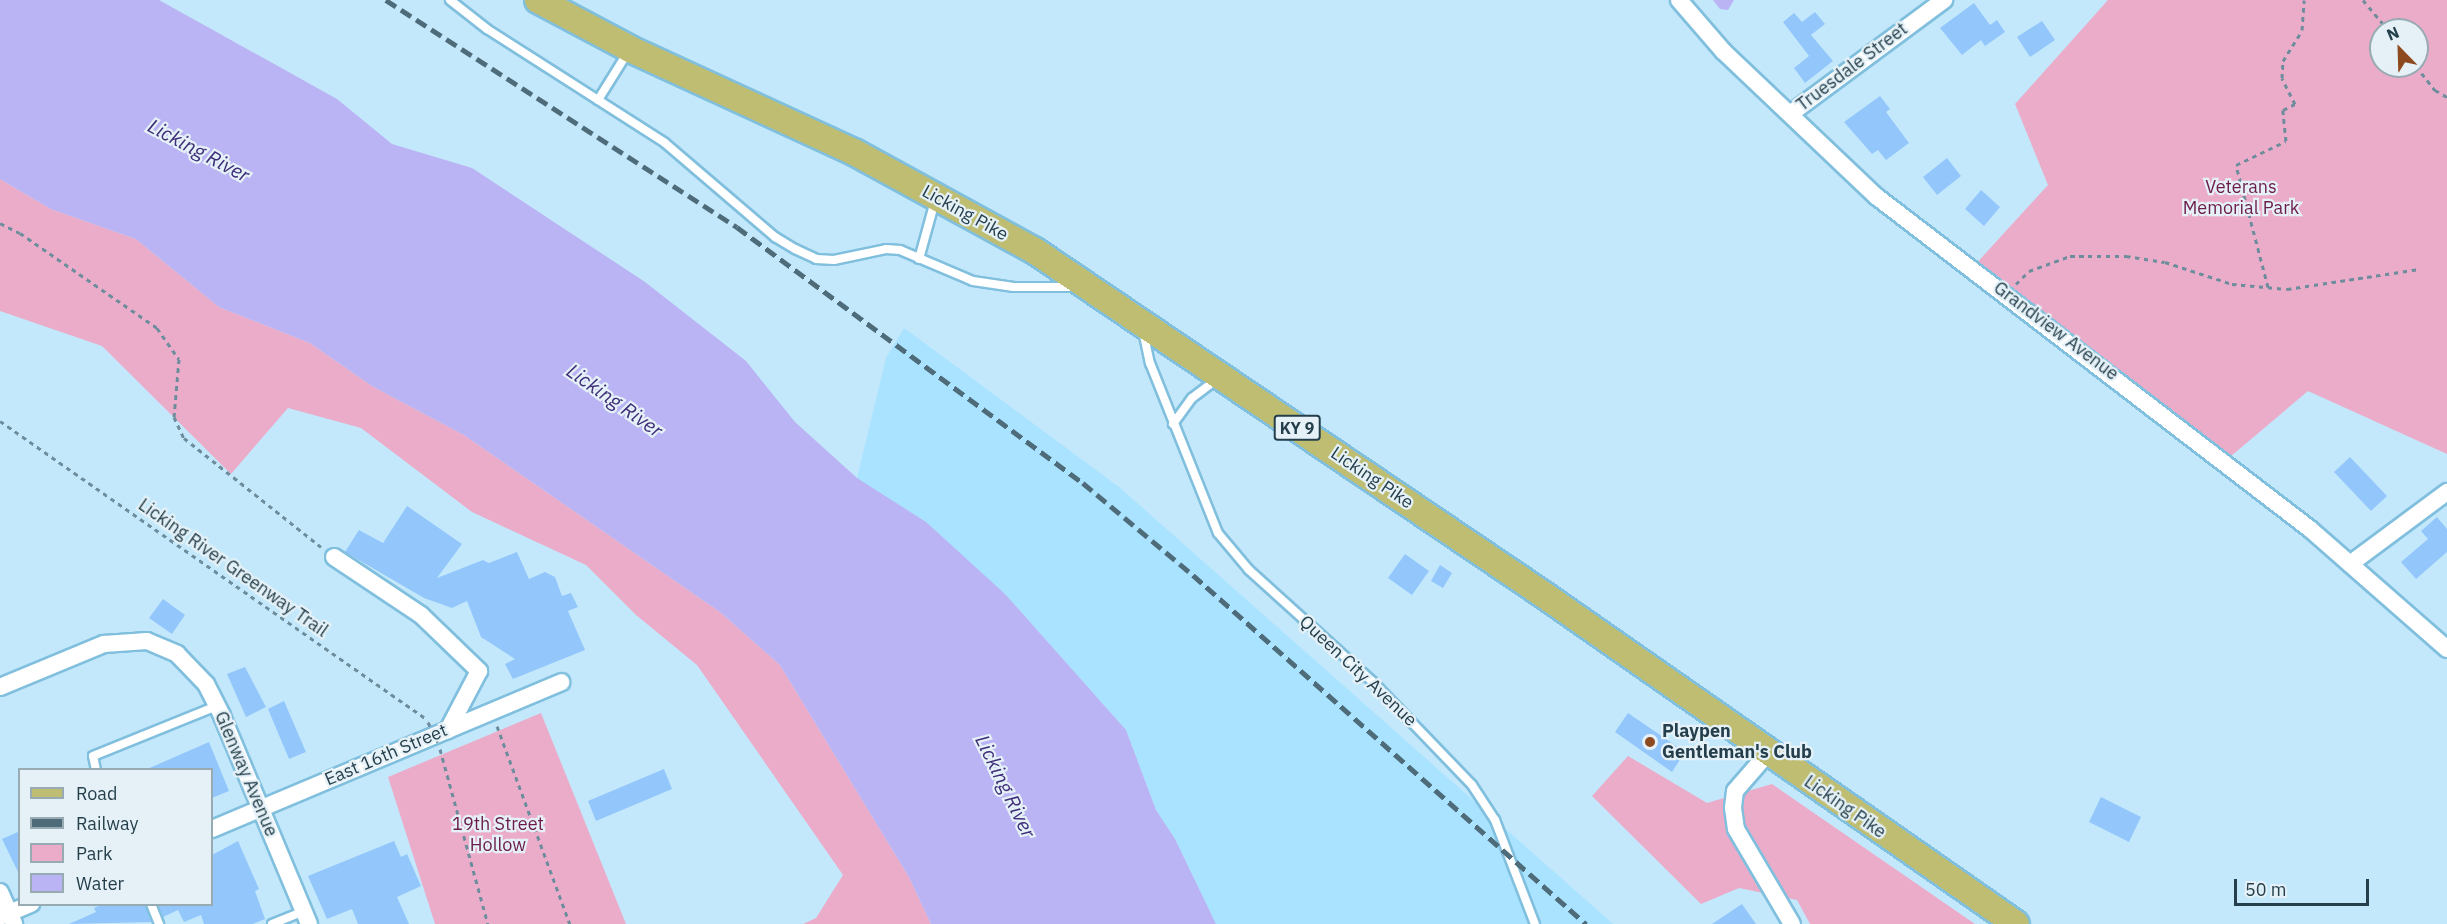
<!DOCTYPE html>
<style>
body{margin:0}
#map{position:relative;width:2447px;height:924px;overflow:hidden;background:#c3e8fb;font-family:"IBM Plex Sans",sans-serif}
div>[style]{position:absolute}
[style*='--x']{left:calc(var(--x)*1px);top:calc(var(--y)*1px);width:calc(var(--w)*1px);rotate:calc(var(--a)*1deg)}
.built>*{inset:0;background:#a9e3ff}
.green>*{inset:0;background:#ebacca}
.water>*{inset:0;background:#bab3f4}
.building>*{inset:0;background:#93c7fc}
.path>*{height:3px;margin-top:-1.5px;transform-origin:0;background:repeating-linear-gradient(90deg,#6d8d9c 0 4.5px,transparent 0 9px)}
.roads{filter:drop-shadow(2px 0 #80bfdd) drop-shadow(-2px 0 #80bfdd) drop-shadow(0 2px #80bfdd) drop-shadow(0 -2px #80bfdd)}
.lane>*{height:8px;margin:-4px;padding:0 4px;transform-origin:4px;border-radius:4px;background:#fff}
.street>*{height:16px;margin:-8px;padding:0 8px;transform-origin:8px;border-radius:8px;background:#fff}
.primary>*{height:26px;margin:-13px;padding:0 13px;transform-origin:13px;border-radius:13px;background:#bebd71}
.rail>*{height:4.5px;margin-top:-2.25px;transform-origin:0;background:repeating-linear-gradient(90deg,#4e6b79 0 12px,transparent 0 18px)}
.path-bridge>*{height:3px;margin-top:-1.5px;transform-origin:0;background:repeating-linear-gradient(90deg,#6d8d9c 0 4.5px,transparent 0 9px)}
.dots>*{width:16px;height:16px;translate:-50% -50%;box-sizing:border-box;border:3px solid #e5f1f7;border-radius:50%}
span{translate:-50% -50%;white-space:nowrap;text-align:center;line-height:1.15;-webkit-text-stroke:4.5px #e5f1f7;paint-order:stroke}
.shield-label span{padding:2px 4px;background:#e5f1f7;border:2px solid;border-radius:4px;-webkit-text-stroke-width:0}
.shield-label{font-size:16px;color:#243f4b;font-weight:700}
.street-label{font-size:18px;color:#243f4b}
.park-label{font-size:18px;color:#6b1c4a}
.poi-label{font-size:18px;color:#243f4b;font-weight:700}
.left{translate:0 -50%;text-align:left}
.water-label{font-size:20px;color:#3f2e79;font-style:italic}
.legend{position:absolute;left:18px;top:768px;width:195px;height:138px;box-sizing:border-box;background:#e5f1f7;border:2px solid #98aab2;margin:0;padding:8px 10px;list-style:none;font-size:18px;color:#243f4b}
.legend li{display:flex;align-items:center;gap:12px;height:30px}
.legend b{width:30px;border:2px solid #98aab2}
.north{position:absolute;left:2369px;top:18px;width:60px;height:60px;box-sizing:border-box;background:#e5f1f7;border:2px solid #98aab2;border-radius:50%;rotate:337deg;font-size:16px;font-weight:700;line-height:24px;text-align:center;color:#243f4b}
.north::after{content:'';display:block;margin:auto;width:21px;height:27px;background:#8e491f;clip-path:polygon(50% 0,100% 100%,50% 72%,0 100%)}
.scale{position:absolute;left:2234px;top:879px;width:135px;height:27px;box-sizing:border-box;border:3px solid #243f4b;border-top:0;padding-left:8px;font-size:18px;line-height:21px;white-space:nowrap;color:#243f4b;-webkit-text-stroke:4px #e5f1f7;paint-order:stroke}
</style>
<div id="map">
<div class="built">
<div style="clip-path:polygon(904px 328px,1119px 487px,1613px 924px,1216px 924px,1175px 839px,1156px 810px,1126px 730px,1005px 594px,857px 478px,886px 358px)"></div>
</div>
<div class="green">
<div style="clip-path:polygon(evenodd,2108px 0,2447px 0,2447px 454px,2308px 391px,2224px 462px,1973px 267px,2048px 185px,2015px 104px,2108px 0,2381px 30px,2417px 30px,2417px 66px,2381px 66px,2381px 30px)"></div>
<div style="clip-path:polygon(0 179px,51px 209px,136px 239px,219px 307px,310px 343px,372px 386px,464px 435px,720px 612px,780px 665px,909px 877px,931px 924px,803px 924px,816px 918px,843px 875px,697px 665px,636px 615px,586px 565px,472px 512px,361px 428px,288px 408px,231px 474px,102px 346px,0 311px)"></div>
<div style="clip-path:polygon(541px 713px,626px 924px,435px 924px,388px 777px)"></div>
<div style="clip-path:polygon(1628px 756px,1707px 803px,1772px 784px,1975px 924px,1810px 924px,1797px 900px,1739px 888px,1701px 904px,1592px 796px)"></div>
</div>
<div class="water">
<div style="clip-path:polygon(0 0,159px 0,337px 99px,392px 144px,472px 168px,645px 282px,746px 361px,795px 422px,857px 478px,926px 522px,1005px 594px,1126px 730px,1156px 810px,1175px 839px,1216px 924px,931px 924px,909px 877px,780px 665px,720px 612px,464px 435px,372px 386px,310px 343px,219px 307px,136px 239px,51px 209px,0 179px)"></div>
<div style="clip-path:polygon(1713px 0,1734px 0,1728px 10px,1720px 9px)"></div>
</div>
<div class="building">
<div style="clip-path:polygon(1974px 3px,1990px 25px,1997px 20px,2005px 32px,1985px 46px,1981px 40px,1962px 55px,1940px 28px)"></div>
<div style="clip-path:polygon(1815px 12px,1825px 24px,1811px 35px,1833px 61px,1805px 83px,1794px 68px,1809px 56px,1783px 22px,1794px 13px,1802px 22px)"></div>
<div style="clip-path:polygon(2042px 21px,2055px 40px,2030px 57px,2017px 37px)"></div>
<div style="clip-path:polygon(1880px 96px,1890px 109px,1886px 112px,1909px 143px,1886px 160px,1878px 150px,1872px 154px,1844px 122px)"></div>
<div style="clip-path:polygon(1947px 158px,1961px 176px,1937px 195px,1923px 177px)"></div>
<div style="clip-path:polygon(1981px 190px,2000px 207px,1984px 226px,1965px 209px)"></div>
<div style="clip-path:polygon(2350px 457px,2387px 496px,2371px 511px,2334px 472px)"></div>
<div style="clip-path:polygon(407px 506px,462px 544px,437px 578px,483px 560px,489px 563px,517px 552px,529px 579px,545px 572px,555px 577px,562px 596px,571px 593px,578px 607px,568px 611px,585px 650px,513px 679px,505px 664px,515px 659px,481px 637px,467px 601px,452px 608px,424px 598px,345px 552px,359px 530px,383px 543px)"></div>
<div style="clip-path:polygon(2437px 517px,2447px 529px,2447px 552px,2416px 579px,2401px 562px,2428px 539px,2421px 531px)"></div>
<div style="clip-path:polygon(1405px 554px,1429px 571px,1412px 595px,1388px 578px)"></div>
<div style="clip-path:polygon(1440px 565px,1452px 573px,1443px 588px,1431px 581px)"></div>
<div style="clip-path:polygon(163px 599px,185px 615px,172px 634px,149px 618px)"></div>
<div style="clip-path:polygon(245px 667px,266px 707px,246px 717px,227px 674px)"></div>
<div style="clip-path:polygon(284px 701px,306px 752px,289px 759px,268px 709px)"></div>
<div style="clip-path:polygon(1628px 713px,1685px 752px,1672px 772px,1615px 732px)"></div>
<div style="clip-path:polygon(209px 742px,229px 791px,212px 798px,212px 770px,145px 770px)"></div>
<div style="clip-path:polygon(664px 769px,672px 789px,596px 821px,588px 801px)"></div>
<div style="clip-path:polygon(2101px 797px,2141px 817px,2129px 842px,2089px 822px)"></div>
<div style="clip-path:polygon(20px 831px,20px 876px,2px 839px)"></div>
<div style="clip-path:polygon(238px 841px,259px 889px,255px 891px,265px 919px,253px 924px,204px 924px,201px 915px,184px 922px,178px 910px,163px 917px,158px 904px,212px 904px,212px 855px)"></div>
<div style="clip-path:polygon(394px 841px,401px 857px,407px 854px,421px 886px,397px 897px,409px 924px,358px 924px,352px 909px,327px 919px,308px 876px)"></div>
<div style="clip-path:polygon(103px 904px,145px 904px,151px 922px,69px 924px,96px 912px,94px 908px)"></div>
<div style="clip-path:polygon(1742px 904px,1756px 924px,1712px 924px)"></div>
</div>
<div class="path">
<div style="--x:2363;--y:0;--w:39;--a:50"></div>
<div style="--x:2416;--y:66;--w:31;--a:52"></div>
<div style="--x:2435;--y:90;--w:14;--a:30"></div>
<div style="--x:0;--y:223;--w:22;--a:27"></div>
<div style="--x:20;--y:233;--w:167;--a:34.7"></div>
<div style="--x:157;--y:328;--w:38;--a:55"></div>
<div style="--x:179;--y:359;--w:58;--a:94.9"></div>
<div style="--x:174;--y:417;--w:23;--a:65"></div>
<div style="--x:184;--y:438;--w:175;--a:38.5"></div>
<div style="--x:2016;--y:284;--w:18;--a:-45"></div>
<div style="--x:2029;--y:271;--w:44;--a:-20.1"></div>
<div style="--x:2070;--y:256;--w:56;--a:0"></div>
<div style="--x:2126;--y:256;--w:39;--a:9"></div>
<div style="--x:2165;--y:262;--w:71;--a:18.2"></div>
<div style="--x:2232;--y:284;--w:55;--a:5.2"></div>
<div style="--x:2287;--y:289;--w:134;--a:-8.6"></div>
<div style="--x:2268;--y:287;--w:126;--a:-104.7"></div>
<div style="--x:2236;--y:165;--w:55;--a:-25.6"></div>
<div style="--x:2286;--y:141;--w:31;--a:-96"></div>
<div style="--x:2283;--y:110;--w:13;--a:-27"></div>
<div style="--x:2295;--y:104;--w:29;--a:-117"></div>
<div style="--x:2282;--y:78;--w:17;--a:-87"></div>
<div style="--x:2283;--y:61;--w:36;--a:-58"></div>
<div style="--x:2302;--y:30;--w:30;--a:-86"></div>
<div style="--x:0;--y:421;--w:522;--a:34.94"></div>
<div style="--x:497;--y:726;--w:211;--a:69.8"></div>
<div style="--x:440;--y:749;--w:181;--a:74.7"></div>
</div>
<div class="roads">
<div class="lane">
<div style="--x:450;--y:0;--w:47;--a:38.1"></div>
<div style="--x:487;--y:29;--w:211;--a:32.6"></div>
<div style="--x:665;--y:143;--w:145;--a:40.5"></div>
<div style="--x:775;--y:237;--w:23;--a:31"></div>
<div style="--x:795;--y:249;--w:23;--a:25"></div>
<div style="--x:816;--y:259;--w:18;--a:3"></div>
<div style="--x:834;--y:260;--w:53;--a:-11.9"></div>
<div style="--x:886;--y:249;--w:14;--a:4"></div>
<div style="--x:900;--y:250;--w:79;--a:23"></div>
<div style="--x:973;--y:281;--w:41;--a:8.3"></div>
<div style="--x:1014;--y:287;--w:61;--a:0"></div>
<div style="--x:598;--y:100;--w:57;--a:-58"></div>
<div style="--x:919;--y:259;--w:60;--a:-74.6"></div>
<div style="--x:1143;--y:331;--w:33;--a:78"></div>
<div style="--x:1150;--y:363;--w:183;--a:68.2"></div>
<div style="--x:1218;--y:533;--w:48;--a:50"></div>
<div style="--x:1249;--y:570;--w:166;--a:42.1"></div>
<div style="--x:1372;--y:681;--w:144;--a:46.1"></div>
<div style="--x:1472;--y:785;--w:42;--a:56.7"></div>
<div style="--x:1495;--y:820;--w:111;--a:69"></div>
<div style="--x:1173;--y:424;--w:32;--a:-54"></div>
<div style="--x:1192;--y:398;--w:31;--a:-37"></div>
<div style="--x:96;--y:770;--w:14;--a:-102"></div>
<div style="--x:93;--y:756;--w:134;--a:-22"></div>
<div style="--x:151;--y:904;--w:22;--a:68"></div>
<div style="--x:272;--y:924;--w:35;--a:-22"></div>
</div>
<div class="street">
<div style="--x:1679;--y:0;--w:67;--a:49.2"></div>
<div style="--x:1723;--y:51;--w:212;--a:43.5"></div>
<div style="--x:1877;--y:197;--w:546;--a:37.48"></div>
<div style="--x:2310;--y:529;--w:182;--a:41.2"></div>
<div style="--x:1790;--y:114;--w:192;--a:-36.5"></div>
<div style="--x:334;--y:557;--w:105;--a:33.7"></div>
<div style="--x:421;--y:615;--w:81;--a:44"></div>
<div style="--x:479;--y:671;--w:67;--a:117.7"></div>
<div style="--x:2350;--y:564;--w:121;--a:-36.6"></div>
<div style="--x:0;--y:687;--w:113;--a:-22.5"></div>
<div style="--x:104;--y:644;--w:43;--a:-4"></div>
<div style="--x:147;--y:641;--w:33;--a:23"></div>
<div style="--x:177;--y:654;--w:42;--a:46"></div>
<div style="--x:206;--y:684;--w:36;--a:63"></div>
<div style="--x:222;--y:716;--w:225;--a:67.3"></div>
<div style="--x:1768;--y:753;--w:50;--a:131"></div>
<div style="--x:1735;--y:791;--w:17;--a:97"></div>
<div style="--x:1733;--y:808;--w:21;--a:82"></div>
<div style="--x:1736;--y:829;--w:110;--a:59.5"></div>
<div style="--x:212;--y:829;--w:379;--a:-22.8"></div>
<div style="--x:0;--y:892;--w:35;--a:66"></div>
<div style="--x:0;--y:917;--w:34;--a:-23"></div>
</div>
<div class="primary">
<div style="--x:538;--y:0;--w:104;--a:28"></div>
<div style="--x:630;--y:49;--w:247;--a:24.7"></div>
<div style="--x:854;--y:152;--w:206;--a:28.7"></div>
<div style="--x:1035;--y:251;--w:614;--a:34.05"></div>
<div style="--x:1544;--y:595;--w:575;--a:34.88"></div>
</div>
</div>
<div class="rail">
<div style="--x:386;--y:0;--w:418;--a:32.9"></div>
<div style="--x:737;--y:227;--w:430;--a:36.5"></div>
<div style="--x:1083;--y:483;--w:143;--a:39.9"></div>
<div style="--x:1193;--y:575;--w:526;--a:41.61"></div>
</div>
<div class="path-bridge">
<div style="--x:428;--y:722;--w:25;--a:64"></div>
</div>
<div class="dots">
<div style="left:1650px;top:742px;background:#8e491f"></div>
</div>
<div class="shield-label">
<span style="left:1297px;top:428px">KY 9</span>
</div>
<div class="street-label">
<span style="left:1852px;top:67px;rotate:-37deg">Truesdale Street</span>
<span style="left:965px;top:213px;rotate:29deg">Licking Pike</span>
<span style="left:2056px;top:331px;rotate:37deg">Grandview Avenue</span>
<span style="left:1372px;top:478px;rotate:34deg">Licking Pike</span>
<span style="left:233px;top:568px;rotate:35deg">Licking River Greenway Trail</span>
<span style="left:1358px;top:671px;rotate:43deg">Queen City Avenue</span>
<span style="left:386px;top:755px;rotate:-23deg">East 16th Street</span>
<span style="left:246px;top:774px;rotate:67deg">Glenway Avenue</span>
<span style="left:1845px;top:807px;rotate:35deg">Licking Pike</span>
</div>
<div class="park-label">
<span style="left:2241px;top:198px">Veterans<br>Memorial Park</span>
<span style="left:498px;top:835px">19th Street<br>Hollow</span>
</div>
<div class="poi-label">
<span class="left" style="left:1662px;top:742px">Playpen<br>Gentleman's Club</span>
</div>
<div class="water-label">
<span style="left:199px;top:150px;rotate:28deg">Licking River</span>
<span style="left:615px;top:400px;rotate:35deg">Licking River</span>
<span style="left:1006px;top:786px;rotate:64deg">Licking River</span>
</div>
<ul class="legend">
<li><b style="height:8px;background:#bebd71"></b>Road</li>
<li><b style="height:8px;background:#4e6b79"></b>Railway</li>
<li><b style="height:16px;background:#ebacca"></b>Park</li>
<li><b style="height:16px;background:#bab3f4"></b>Water</li>
</ul>
<div class="north">N</div>
<div class="scale">50 m</div>
</div>
